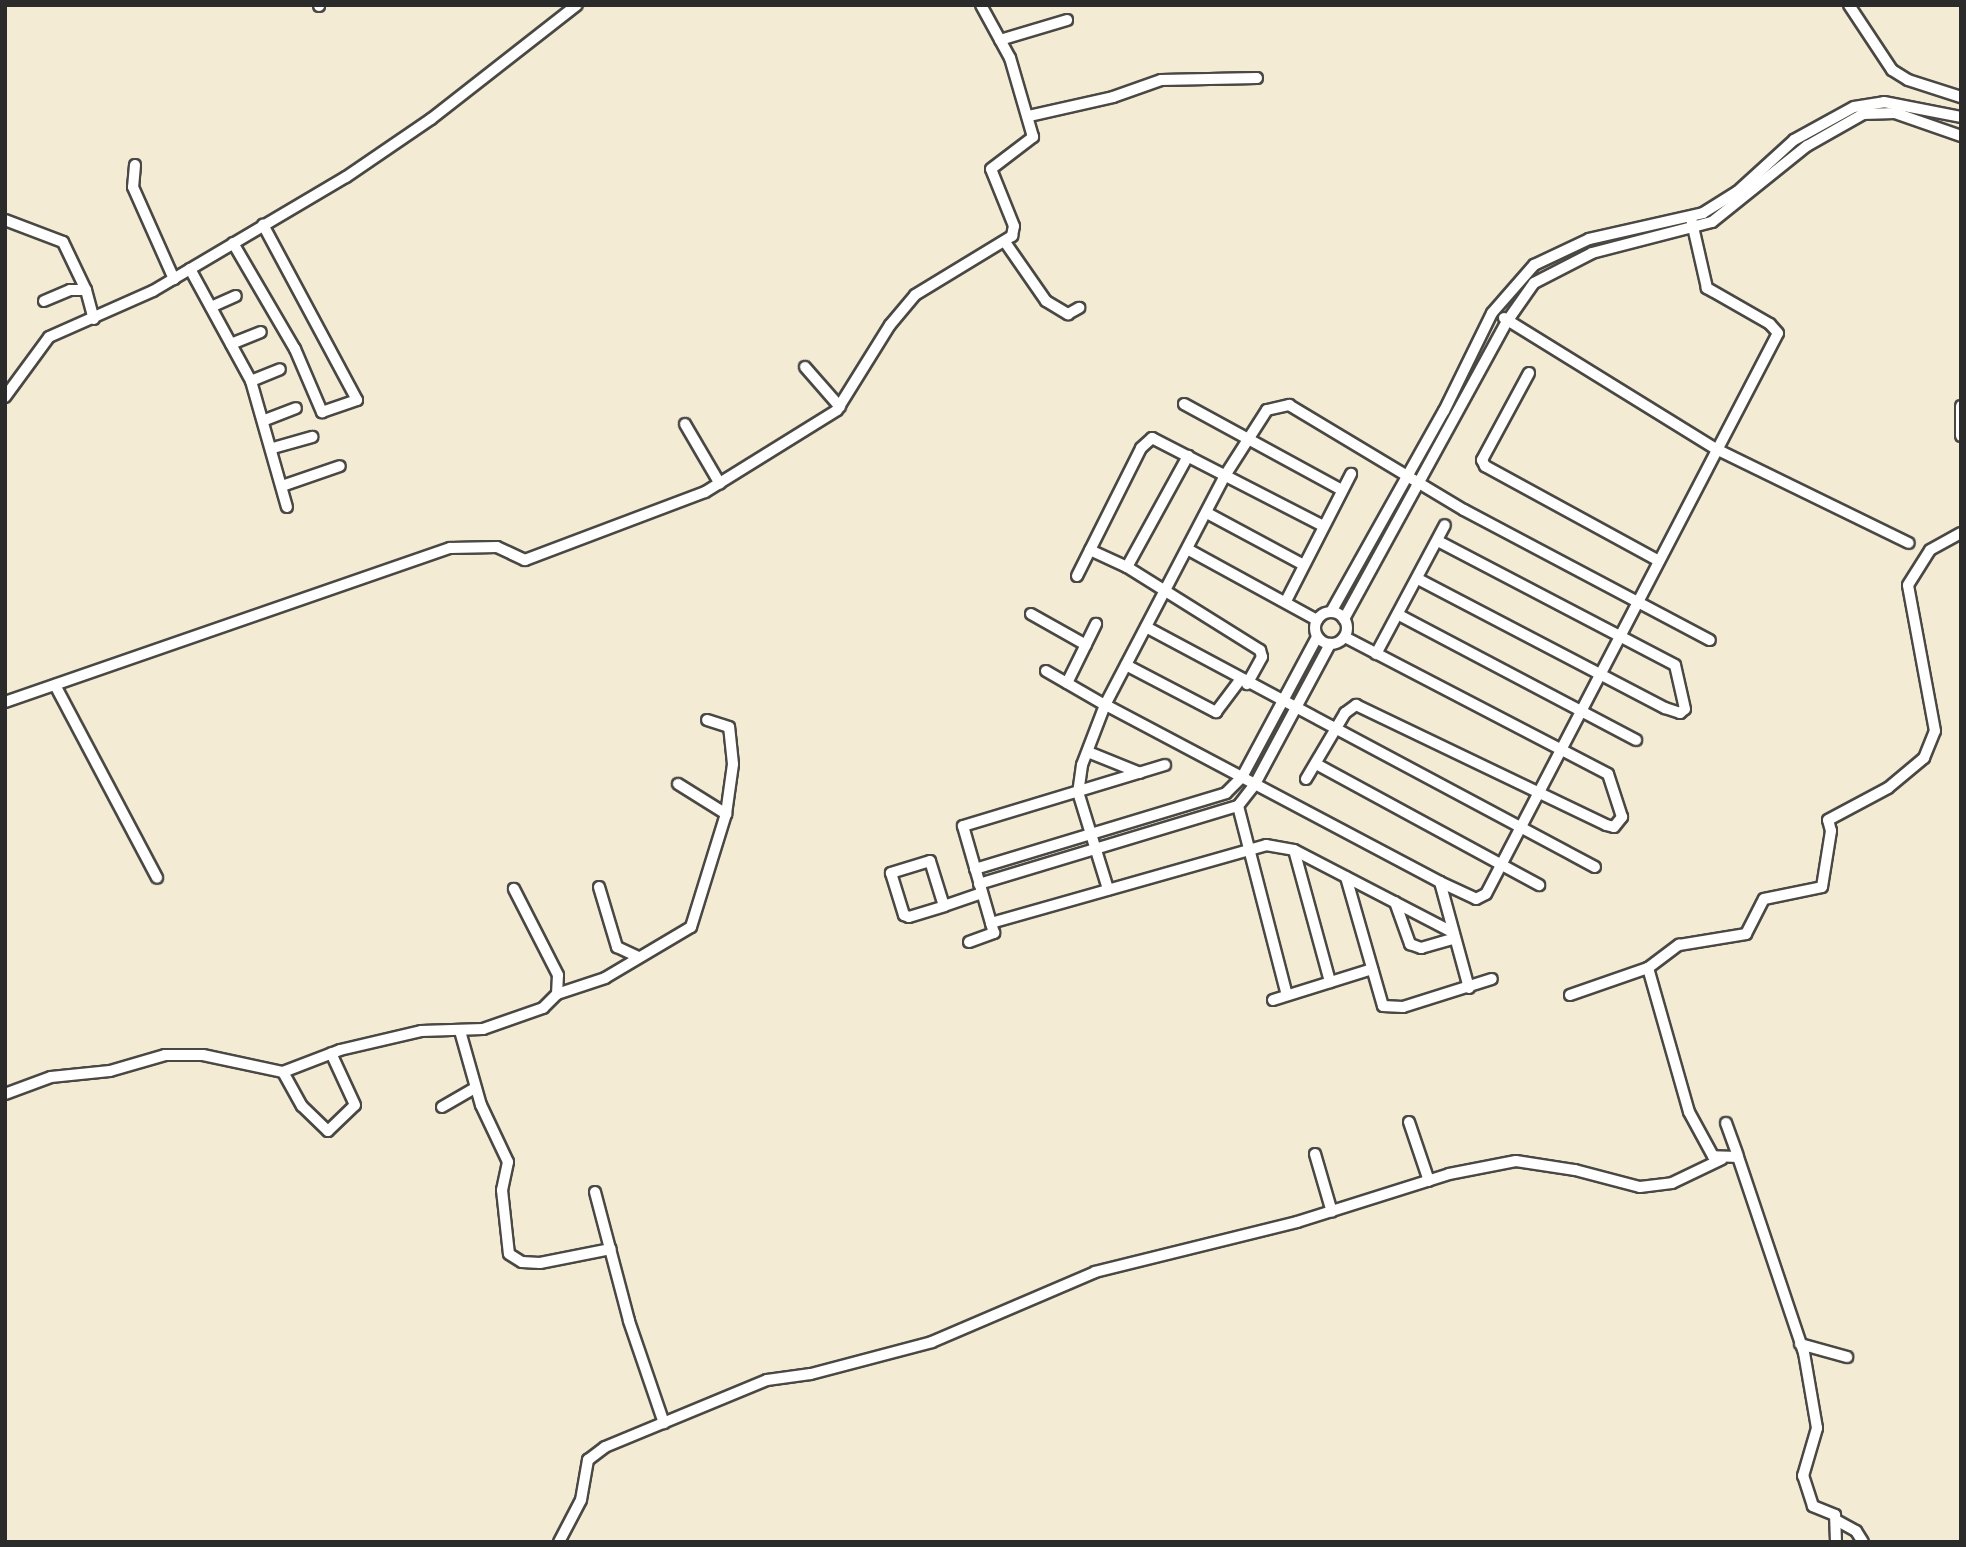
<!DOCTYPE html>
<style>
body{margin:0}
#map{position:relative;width:1966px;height:1547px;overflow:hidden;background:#f4ebd4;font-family:"Patrick Hand",sans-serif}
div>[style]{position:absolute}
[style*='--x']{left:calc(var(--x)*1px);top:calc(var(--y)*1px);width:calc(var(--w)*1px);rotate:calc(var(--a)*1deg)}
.roads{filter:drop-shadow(2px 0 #494844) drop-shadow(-2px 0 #494844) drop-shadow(0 2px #494844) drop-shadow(0 -2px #494844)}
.minor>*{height:10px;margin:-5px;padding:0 5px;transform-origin:5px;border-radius:5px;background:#fff}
.minor>.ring{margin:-5px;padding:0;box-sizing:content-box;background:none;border:10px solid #fff;border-radius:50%}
span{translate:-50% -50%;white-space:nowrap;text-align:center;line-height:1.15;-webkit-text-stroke:5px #fbf7ec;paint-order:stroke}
.frame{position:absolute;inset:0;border:7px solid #2b2b2b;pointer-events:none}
</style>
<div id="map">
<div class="roads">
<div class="minor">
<div style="--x:319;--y:5;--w:1;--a:90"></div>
<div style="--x:1849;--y:5;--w:78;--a:56.5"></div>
<div style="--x:1892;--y:70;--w:19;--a:32"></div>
<div style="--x:1908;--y:80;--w:56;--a:17.8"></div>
<div style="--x:1000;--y:40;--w:70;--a:-16.6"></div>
<div style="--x:1029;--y:116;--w:86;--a:-12.7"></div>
<div style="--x:1113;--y:97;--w:51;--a:-19.5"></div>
<div style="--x:1161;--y:80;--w:96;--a:-1.2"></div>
<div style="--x:135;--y:165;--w:22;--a:95"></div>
<div style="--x:133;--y:187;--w:101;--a:66"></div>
<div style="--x:5;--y:220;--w:62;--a:20.8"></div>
<div style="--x:63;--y:242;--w:53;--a:64.4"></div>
<div style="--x:86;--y:290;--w:30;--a:75"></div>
<div style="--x:1005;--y:242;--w:72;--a:55.2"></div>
<div style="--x:1046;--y:301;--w:26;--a:31"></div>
<div style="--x:1068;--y:314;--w:13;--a:-29"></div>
<div style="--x:233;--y:243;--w:123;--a:59.7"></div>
<div style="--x:295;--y:349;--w:69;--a:66.8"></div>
<div style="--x:322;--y:412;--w:37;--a:-19"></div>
<div style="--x:357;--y:400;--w:199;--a:-118.2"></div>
<div style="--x:190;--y:269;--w:128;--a:61.4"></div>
<div style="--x:251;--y:381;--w:131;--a:74.1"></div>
<div style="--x:44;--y:301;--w:28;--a:-23"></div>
<div style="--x:70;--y:290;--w:16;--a:0"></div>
<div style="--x:211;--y:307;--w:27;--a:-24"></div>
<div style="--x:1504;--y:318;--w:251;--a:31.7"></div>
<div style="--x:1718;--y:450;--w:212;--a:26"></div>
<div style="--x:231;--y:344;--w:32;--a:-22"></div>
<div style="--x:805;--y:367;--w:53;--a:48.8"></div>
<div style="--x:1529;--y:373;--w:99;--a:118.4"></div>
<div style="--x:1482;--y:460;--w:7;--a:63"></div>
<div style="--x:1485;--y:466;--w:198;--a:28.6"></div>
<div style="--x:251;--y:381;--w:31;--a:-22"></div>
<div style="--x:5;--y:397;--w:74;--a:-53.7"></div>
<div style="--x:49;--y:337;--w:114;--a:-23.9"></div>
<div style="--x:153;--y:291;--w:224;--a:-30.6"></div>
<div style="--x:346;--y:177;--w:103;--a:-34.3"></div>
<div style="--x:431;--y:119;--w:185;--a:-38"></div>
<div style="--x:1184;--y:404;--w:180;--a:28.6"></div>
<div style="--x:1961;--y:406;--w:30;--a:90"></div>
<div style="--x:265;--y:420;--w:33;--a:-21"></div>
<div style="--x:685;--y:424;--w:69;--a:59.7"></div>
<div style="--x:273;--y:448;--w:41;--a:-15.8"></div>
<div style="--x:282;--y:486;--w:61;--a:-19"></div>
<div style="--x:1207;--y:513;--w:108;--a:28.2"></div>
<div style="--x:1090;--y:550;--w:41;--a:24.7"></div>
<div style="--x:1127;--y:567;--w:157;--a:32"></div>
<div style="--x:1260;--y:650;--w:7;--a:74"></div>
<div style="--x:1262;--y:657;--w:31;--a:119"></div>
<div style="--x:1189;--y:550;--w:146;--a:28.7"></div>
<div style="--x:1127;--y:567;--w:127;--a:-61.2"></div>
<div style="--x:1077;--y:576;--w:143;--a:-63.4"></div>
<div style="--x:1141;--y:448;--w:15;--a:-42"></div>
<div style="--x:1152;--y:438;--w:192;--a:27.2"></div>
<div style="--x:1418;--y:579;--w:279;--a:27.6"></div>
<div style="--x:1665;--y:708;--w:16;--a:18"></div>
<div style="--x:1680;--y:713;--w:6;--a:-39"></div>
<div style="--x:1685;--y:709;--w:45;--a:-102.8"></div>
<div style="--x:1675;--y:665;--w:267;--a:-152.4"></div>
<div style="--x:1286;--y:601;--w:143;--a:-62.9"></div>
<div style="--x:1331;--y:612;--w:231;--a:-60.7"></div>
<div style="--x:1444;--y:411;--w:109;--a:-63.9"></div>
<div style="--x:1492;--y:313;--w:64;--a:-48.8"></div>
<div style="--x:1534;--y:265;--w:61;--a:-25.3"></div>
<div style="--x:1589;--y:239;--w:117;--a:-12.8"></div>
<div style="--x:1703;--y:213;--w:40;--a:-32"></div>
<div style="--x:1737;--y:192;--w:77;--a:-42.4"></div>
<div style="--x:1794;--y:140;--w:68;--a:-28.8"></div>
<div style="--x:1854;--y:107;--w:30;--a:-9"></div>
<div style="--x:1884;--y:102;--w:78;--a:11"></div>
<div class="ring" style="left:1315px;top:612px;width:22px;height:22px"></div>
<div style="--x:1031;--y:614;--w:63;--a:29.4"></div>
<div style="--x:1399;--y:615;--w:268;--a:27.8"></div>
<div style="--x:1344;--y:619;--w:341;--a:-61.3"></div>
<div style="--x:1508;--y:320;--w:45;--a:-54.9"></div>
<div style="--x:1534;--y:283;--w:65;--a:-27.3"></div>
<div style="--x:1592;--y:253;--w:124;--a:-14.5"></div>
<div style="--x:1712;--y:222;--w:122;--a:-38.7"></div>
<div style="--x:1807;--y:146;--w:64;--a:-29.7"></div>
<div style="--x:1863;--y:114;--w:32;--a:-2"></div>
<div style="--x:1895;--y:113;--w:70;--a:19.2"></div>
<div style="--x:1146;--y:627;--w:509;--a:28.13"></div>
<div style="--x:1376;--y:654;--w:146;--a:-61.9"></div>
<div style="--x:1126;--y:665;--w:102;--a:27.6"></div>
<div style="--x:1216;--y:712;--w:40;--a:-53"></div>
<div style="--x:1046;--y:671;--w:68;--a:30"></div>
<div style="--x:1105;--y:705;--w:64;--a:111"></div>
<div style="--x:1082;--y:765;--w:27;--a:98"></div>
<div style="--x:1078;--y:792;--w:102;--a:72.8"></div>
<div style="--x:1067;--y:683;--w:66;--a:-63.8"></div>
<div style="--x:55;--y:685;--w:218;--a:62.1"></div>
<div style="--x:5;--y:702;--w:471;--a:-19.1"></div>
<div style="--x:450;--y:548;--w:47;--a:-1.2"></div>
<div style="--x:497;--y:547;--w:31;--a:25"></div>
<div style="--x:525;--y:560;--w:192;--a:-20.7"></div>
<div style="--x:705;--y:492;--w:155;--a:-31.8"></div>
<div style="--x:837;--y:410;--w:100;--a:-58.1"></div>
<div style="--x:890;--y:325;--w:39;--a:-50"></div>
<div style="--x:915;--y:295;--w:114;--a:-31.3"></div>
<div style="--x:1012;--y:236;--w:10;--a:-79"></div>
<div style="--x:1014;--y:226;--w:61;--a:-112"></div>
<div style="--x:991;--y:169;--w:53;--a:-37.3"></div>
<div style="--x:1033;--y:137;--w:82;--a:-106.2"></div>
<div style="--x:1010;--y:58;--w:60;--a:-118.7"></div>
<div style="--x:1088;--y:752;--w:56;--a:22"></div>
<div style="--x:1316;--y:764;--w:254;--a:28.5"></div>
<div style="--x:1165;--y:765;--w:211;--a:163.2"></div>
<div style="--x:963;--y:826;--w:101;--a:73.9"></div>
<div style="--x:991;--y:923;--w:286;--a:-15.8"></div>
<div style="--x:1266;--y:845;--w:28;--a:10"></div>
<div style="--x:1294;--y:850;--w:176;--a:27.4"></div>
<div style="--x:1306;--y:779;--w:77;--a:-59.4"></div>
<div style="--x:1345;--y:713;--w:14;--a:-36"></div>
<div style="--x:1356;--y:705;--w:277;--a:25.6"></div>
<div style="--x:1606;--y:825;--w:8;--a:14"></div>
<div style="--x:1614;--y:827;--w:13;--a:-51"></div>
<div style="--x:1622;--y:817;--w:45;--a:-108"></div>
<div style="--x:1608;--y:774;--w:297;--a:-152.5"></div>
<div style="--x:678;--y:784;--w:57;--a:32"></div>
<div style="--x:1238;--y:806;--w:195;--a:75.5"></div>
<div style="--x:1294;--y:850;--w:137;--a:74.7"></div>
<div style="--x:975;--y:869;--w:262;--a:-16.8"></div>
<div style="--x:1226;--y:793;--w:23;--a:-45"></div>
<div style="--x:1242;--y:777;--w:159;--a:-61.8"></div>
<div style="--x:1346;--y:877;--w:134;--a:74"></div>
<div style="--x:1383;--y:1006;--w:20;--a:3"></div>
<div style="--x:1403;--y:1007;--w:93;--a:-17.5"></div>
<div style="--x:1440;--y:882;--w:379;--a:-152.1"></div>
<div style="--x:1105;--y:705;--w:261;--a:-62.4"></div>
<div style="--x:1226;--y:474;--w:76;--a:-57.4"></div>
<div style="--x:1267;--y:410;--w:23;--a:-13"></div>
<div style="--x:1289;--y:405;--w:204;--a:31"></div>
<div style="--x:1464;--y:510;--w:278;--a:27.9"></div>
<div style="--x:979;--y:884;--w:270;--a:-16.8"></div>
<div style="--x:1238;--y:806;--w:28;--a:-52"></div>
<div style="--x:1255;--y:784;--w:159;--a:-61.8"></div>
<div style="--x:599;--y:887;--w:63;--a:73.3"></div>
<div style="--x:617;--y:947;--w:23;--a:25"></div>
<div style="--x:1395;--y:902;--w:45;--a:70.3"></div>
<div style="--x:1410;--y:944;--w:12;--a:20"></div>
<div style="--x:1421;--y:948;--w:33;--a:-16"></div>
<div style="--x:944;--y:906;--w:47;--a:-107.3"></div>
<div style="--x:930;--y:861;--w:41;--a:162.9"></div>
<div style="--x:891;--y:873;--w:44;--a:72.8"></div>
<div style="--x:904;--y:915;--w:5;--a:22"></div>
<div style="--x:909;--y:917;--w:37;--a:-17"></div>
<div style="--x:944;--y:906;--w:40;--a:-18.9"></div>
<div style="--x:969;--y:942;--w:27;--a:-20"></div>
<div style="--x:994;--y:933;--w:10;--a:-107"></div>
<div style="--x:1469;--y:988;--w:110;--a:-105.3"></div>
<div style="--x:1440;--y:882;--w:40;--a:25"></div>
<div style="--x:1476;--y:899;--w:11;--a:-27"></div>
<div style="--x:1486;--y:894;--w:632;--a:-62.5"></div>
<div style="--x:1778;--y:333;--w:12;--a:-132"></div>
<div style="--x:1770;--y:324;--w:73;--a:-150.3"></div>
<div style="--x:1707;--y:288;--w:72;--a:-102.9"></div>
<div style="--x:557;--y:994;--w:51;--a:-18.4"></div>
<div style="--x:605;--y:978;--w:100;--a:-30.7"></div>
<div style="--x:691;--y:927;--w:118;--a:-72.8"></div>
<div style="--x:726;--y:814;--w:50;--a:-82"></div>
<div style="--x:733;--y:764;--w:37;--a:-96"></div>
<div style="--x:729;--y:727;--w:23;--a:-162"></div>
<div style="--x:1570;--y:995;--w:83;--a:-19.1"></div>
<div style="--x:1273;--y:1000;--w:104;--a:-17.4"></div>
<div style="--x:460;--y:1031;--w:77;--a:74.2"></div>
<div style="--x:481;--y:1105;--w:63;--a:64.7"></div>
<div style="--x:508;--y:1162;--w:29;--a:102"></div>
<div style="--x:502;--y:1190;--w:64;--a:83.8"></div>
<div style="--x:509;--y:1254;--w:15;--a:32"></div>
<div style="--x:522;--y:1262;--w:18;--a:3"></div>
<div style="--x:540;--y:1263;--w:72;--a:-11.2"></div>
<div style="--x:283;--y:1072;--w:39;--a:61"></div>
<div style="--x:302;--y:1106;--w:36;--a:44"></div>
<div style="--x:328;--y:1131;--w:37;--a:-44"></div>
<div style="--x:355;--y:1105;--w:57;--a:-114.8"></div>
<div style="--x:5;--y:1094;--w:49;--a:-20.3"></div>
<div style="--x:51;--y:1077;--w:59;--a:-5.8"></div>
<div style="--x:110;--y:1071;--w:57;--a:-16.2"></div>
<div style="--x:165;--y:1055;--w:38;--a:0"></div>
<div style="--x:203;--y:1055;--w:82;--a:12"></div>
<div style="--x:283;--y:1072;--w:61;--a:-21.1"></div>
<div style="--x:340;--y:1050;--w:83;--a:-13.2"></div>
<div style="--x:421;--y:1031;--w:62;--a:-1.8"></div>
<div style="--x:483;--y:1029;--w:64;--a:-19.3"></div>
<div style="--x:543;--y:1008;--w:20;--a:-45"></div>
<div style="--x:557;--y:994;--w:19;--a:-87"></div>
<div style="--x:558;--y:975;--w:97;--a:-117.1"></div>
<div style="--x:442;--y:1107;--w:38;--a:-30"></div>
<div style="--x:1409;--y:1122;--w:62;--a:71.3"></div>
<div style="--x:1726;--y:1123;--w:33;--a:70"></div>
<div style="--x:1315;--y:1154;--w:60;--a:73.7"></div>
<div style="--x:595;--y:1192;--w:133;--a:75.2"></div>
<div style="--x:629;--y:1321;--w:108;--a:71.1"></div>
<div style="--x:1800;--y:1344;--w:49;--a:15.5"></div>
<div style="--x:1836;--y:1520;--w:23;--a:29"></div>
<div style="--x:1856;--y:1531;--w:13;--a:58"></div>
<div style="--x:559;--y:1542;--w:47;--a:-62.4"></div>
<div style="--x:581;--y:1500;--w:41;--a:-80.1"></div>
<div style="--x:588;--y:1460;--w:21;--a:-37"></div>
<div style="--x:605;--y:1447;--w:175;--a:-22.5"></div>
<div style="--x:767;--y:1380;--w:44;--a:-7.8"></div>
<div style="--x:811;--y:1374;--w:125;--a:-14.8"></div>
<div style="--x:932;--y:1342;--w:177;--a:-23.2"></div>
<div style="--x:1095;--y:1272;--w:208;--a:-13.9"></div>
<div style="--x:1297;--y:1222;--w:159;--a:-17.5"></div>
<div style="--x:1449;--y:1174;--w:68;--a:-11"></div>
<div style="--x:1516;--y:1161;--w:60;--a:8.7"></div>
<div style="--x:1575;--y:1170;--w:67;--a:14.7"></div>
<div style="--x:1640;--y:1187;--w:32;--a:-7"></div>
<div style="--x:1672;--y:1183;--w:55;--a:-25.6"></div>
<div style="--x:1836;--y:1542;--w:27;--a:-92"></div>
<div style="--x:1835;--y:1515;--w:24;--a:-158"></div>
<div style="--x:1813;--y:1506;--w:32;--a:-108"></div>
<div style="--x:1803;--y:1476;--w:50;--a:-73.7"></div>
<div style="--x:1817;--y:1428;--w:76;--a:-99.8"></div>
<div style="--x:1804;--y:1353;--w:207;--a:-108.6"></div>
<div style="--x:1738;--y:1157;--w:25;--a:-178"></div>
<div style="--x:1713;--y:1156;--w:50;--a:-118.6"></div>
<div style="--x:1689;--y:1112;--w:150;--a:-105.9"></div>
<div style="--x:1648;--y:968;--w:39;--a:-37"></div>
<div style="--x:1679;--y:945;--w:68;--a:-9.3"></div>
<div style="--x:1746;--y:934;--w:39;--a:-63"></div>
<div style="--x:1764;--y:899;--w:59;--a:-11.7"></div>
<div style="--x:1822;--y:887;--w:57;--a:-80.9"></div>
<div style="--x:1831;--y:831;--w:11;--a:-105"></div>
<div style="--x:1828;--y:820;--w:68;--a:-28.1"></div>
<div style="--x:1888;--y:788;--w:47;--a:-39.8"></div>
<div style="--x:1924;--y:758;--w:29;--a:-68"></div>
<div style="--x:1935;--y:731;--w:148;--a:-100.5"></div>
<div style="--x:1908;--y:585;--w:41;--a:-57.8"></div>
<div style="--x:1930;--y:550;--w:35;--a:-29"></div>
</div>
</div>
<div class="frame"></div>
</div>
